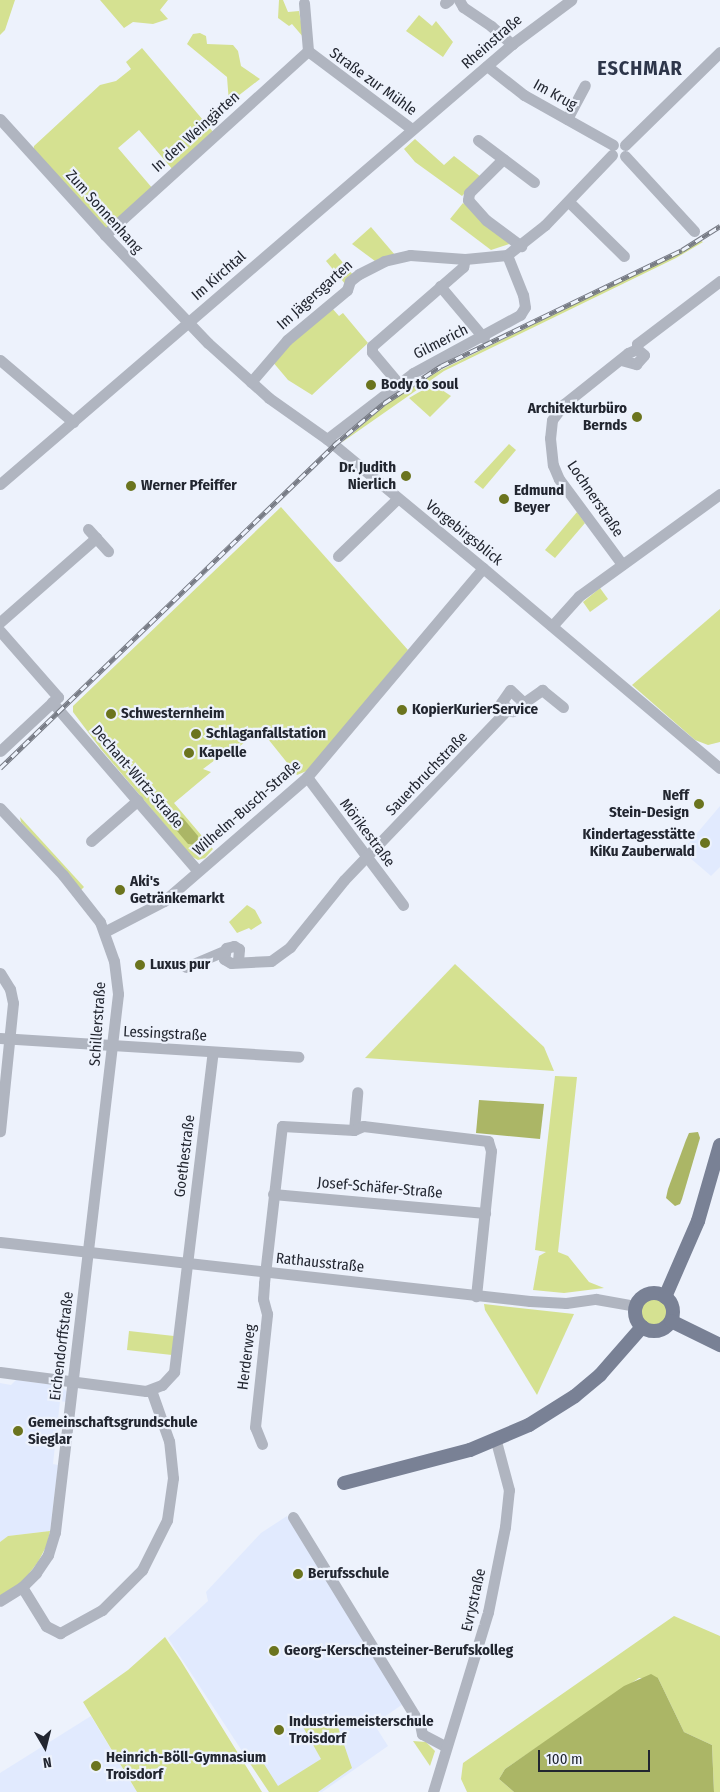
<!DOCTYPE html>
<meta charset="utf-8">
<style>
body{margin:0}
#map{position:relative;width:720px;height:1792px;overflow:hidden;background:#edf2fc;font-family:"Fira Sans Condensed",sans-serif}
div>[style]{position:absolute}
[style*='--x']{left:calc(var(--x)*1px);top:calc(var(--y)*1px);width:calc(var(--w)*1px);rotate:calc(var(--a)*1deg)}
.built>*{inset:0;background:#e1eafe}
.green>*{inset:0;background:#d5e191}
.round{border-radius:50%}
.water>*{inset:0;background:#abb666}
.minor>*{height:11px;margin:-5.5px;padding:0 5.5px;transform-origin:5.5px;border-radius:5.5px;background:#b0b5c0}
.major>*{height:14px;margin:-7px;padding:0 7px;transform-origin:7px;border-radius:7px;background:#798195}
.major>.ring{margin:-7px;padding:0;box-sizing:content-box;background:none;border:14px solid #798195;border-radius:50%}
.rail>*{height:4.5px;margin-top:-2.25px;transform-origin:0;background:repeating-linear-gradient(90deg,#edf2fc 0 8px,#777b85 0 16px);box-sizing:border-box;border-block:1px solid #777b85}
.dots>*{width:14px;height:14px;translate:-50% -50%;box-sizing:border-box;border:2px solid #edf2fc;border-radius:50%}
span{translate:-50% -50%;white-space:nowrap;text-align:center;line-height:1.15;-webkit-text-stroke:4.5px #edf2fc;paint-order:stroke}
.street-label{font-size:15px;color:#222630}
.poi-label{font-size:15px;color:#222630;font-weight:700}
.left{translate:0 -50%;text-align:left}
.right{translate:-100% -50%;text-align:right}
.district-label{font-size:20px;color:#2e364a;font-weight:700;letter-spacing:1px}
.north{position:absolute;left:20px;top:1722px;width:50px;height:50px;-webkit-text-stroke:4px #edf2fc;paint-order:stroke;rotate:172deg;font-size:14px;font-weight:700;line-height:20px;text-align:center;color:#222630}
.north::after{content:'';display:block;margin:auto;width:18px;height:22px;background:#222630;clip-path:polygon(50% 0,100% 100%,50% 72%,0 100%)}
.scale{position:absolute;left:538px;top:1750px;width:112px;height:22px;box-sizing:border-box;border:2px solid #222630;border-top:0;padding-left:6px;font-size:15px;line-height:18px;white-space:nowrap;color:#222630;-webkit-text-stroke:4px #edf2fc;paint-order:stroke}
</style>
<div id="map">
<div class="built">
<div style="clip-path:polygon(720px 806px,720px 867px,711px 876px,682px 851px)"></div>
<div style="clip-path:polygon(16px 1380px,62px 1386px,67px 1392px,66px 1402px,60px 1401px,53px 1464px,58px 1465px,50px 1531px,8px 1536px,0 1542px,0 1383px,11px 1385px)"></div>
<div style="clip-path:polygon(287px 1516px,403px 1704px,374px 1724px,388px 1746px,322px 1792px,269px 1792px,168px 1638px,208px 1601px,206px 1592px,261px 1533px)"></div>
<div style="clip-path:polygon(91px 1716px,137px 1792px,0 1792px,0 1773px)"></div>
</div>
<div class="green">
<div style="clip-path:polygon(0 0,15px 0,5px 30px,0 35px)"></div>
<div style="clip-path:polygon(100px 0,168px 0,160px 10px,168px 19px,153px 24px,133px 22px,124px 28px)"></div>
<div style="clip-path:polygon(279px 0,283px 0,288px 12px,299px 11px,304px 38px,292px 24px,289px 26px,278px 18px)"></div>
<div style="clip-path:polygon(419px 15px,432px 26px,436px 21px,453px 42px,443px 57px,406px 31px)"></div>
<div style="clip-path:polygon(200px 33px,206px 36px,207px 44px,233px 45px,238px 51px,241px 66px,260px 79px,229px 103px,227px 77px,187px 44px,193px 34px)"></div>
<div style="clip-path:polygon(142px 48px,214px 133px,173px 170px,139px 130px,118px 148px,153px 189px,108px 230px,102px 229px,33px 152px,34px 146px,100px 85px,116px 81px,131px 69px,126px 62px)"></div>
<div style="clip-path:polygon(415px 139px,444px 165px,454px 156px,481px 177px,462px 196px,415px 162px,404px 149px)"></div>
<div style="clip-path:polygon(463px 203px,482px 217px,512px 243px,491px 250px,450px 219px)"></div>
<div style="clip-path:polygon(371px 227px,395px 255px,375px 261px,352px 244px)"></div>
<div style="clip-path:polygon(701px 241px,703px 242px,676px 258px,444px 371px,341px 443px,390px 401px,437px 372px)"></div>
<div style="clip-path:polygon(335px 253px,353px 275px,346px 285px,326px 261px)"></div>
<div style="clip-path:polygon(331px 307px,339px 316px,343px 313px,368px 343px,312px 395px,288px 380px,272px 361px)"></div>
<div style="clip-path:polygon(433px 384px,451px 396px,430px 417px,409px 398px)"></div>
<div style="clip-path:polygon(509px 444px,516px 450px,483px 489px,474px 482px)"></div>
<div style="clip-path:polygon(281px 507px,408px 650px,309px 770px,297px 775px,260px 729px,226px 758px,219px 757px,203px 769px,211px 772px,174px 803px,213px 849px,205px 858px,198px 860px,191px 856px,100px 748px,73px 712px,73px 706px)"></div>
<div style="clip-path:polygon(577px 512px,585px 523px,555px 558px,545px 550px)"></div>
<div style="clip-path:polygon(600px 588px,608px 599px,590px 612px,583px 602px)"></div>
<div style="clip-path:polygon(720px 609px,720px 742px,708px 745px,695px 740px,632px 685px)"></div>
<div style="clip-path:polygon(20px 817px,84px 887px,81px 890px,21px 822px)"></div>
<div style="clip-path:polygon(247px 905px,255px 910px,262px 923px,251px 930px,249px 928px,237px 933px,229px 922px)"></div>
<div style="clip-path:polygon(455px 964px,544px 1047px,554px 1071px,365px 1058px)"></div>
<div style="clip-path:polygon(555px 1076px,577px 1077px,558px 1252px,568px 1256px,589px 1282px,604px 1288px,564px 1293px,533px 1290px,539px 1256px,546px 1252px,535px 1250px)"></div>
<div class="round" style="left:640px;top:1298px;width:28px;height:28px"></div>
<div style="clip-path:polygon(484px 1304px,574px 1314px,537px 1395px,485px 1310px)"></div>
<div style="clip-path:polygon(129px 1331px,174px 1336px,172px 1355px,127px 1350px)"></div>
<div style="clip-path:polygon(50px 1531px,47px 1545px,38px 1562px,21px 1584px,0 1597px,0 1542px,8px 1536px)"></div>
<div style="clip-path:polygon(674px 1616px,720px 1636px,720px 1792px,714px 1792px,712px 1745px,684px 1732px,658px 1678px,639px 1678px,505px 1769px,499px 1779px,514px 1792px,467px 1792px,461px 1779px,463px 1763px)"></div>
<div style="clip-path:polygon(165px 1637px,181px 1661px,262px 1792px,137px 1792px,83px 1702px,128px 1670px)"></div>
<div style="clip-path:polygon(303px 1727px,338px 1727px,352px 1768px,318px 1792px,269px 1792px,249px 1762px,259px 1756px,278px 1786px,321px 1759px)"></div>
<div style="clip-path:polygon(413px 1741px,426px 1742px,435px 1751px,430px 1766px)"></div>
</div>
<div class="water">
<div style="clip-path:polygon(176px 816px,183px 818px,198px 836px,197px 845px,188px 844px,172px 825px)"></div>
<div style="clip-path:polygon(479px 1100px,544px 1104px,540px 1139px,476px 1133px)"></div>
<div style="clip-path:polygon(698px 1132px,700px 1138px,682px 1199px,680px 1204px,675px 1206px,666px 1198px,668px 1189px,686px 1140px,689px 1133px)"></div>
<div style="clip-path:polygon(651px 1674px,658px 1678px,684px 1732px,712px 1745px,714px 1792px,514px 1792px,499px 1779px,505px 1769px,624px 1686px)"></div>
</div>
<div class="minor">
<div style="--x:459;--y:0;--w:8;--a:60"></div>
<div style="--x:463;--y:7;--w:34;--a:34"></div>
<div style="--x:491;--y:26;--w:28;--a:41"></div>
<div style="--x:304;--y:3;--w:48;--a:85.2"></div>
<div style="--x:308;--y:51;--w:130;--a:36.9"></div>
<div style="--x:445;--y:3;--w:5;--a:-37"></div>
<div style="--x:487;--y:66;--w:47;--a:38.1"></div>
<div style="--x:524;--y:95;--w:102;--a:29.3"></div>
<div style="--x:0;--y:119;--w:156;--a:47.8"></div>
<div style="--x:105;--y:235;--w:149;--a:46.4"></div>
<div style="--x:208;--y:343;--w:82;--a:42"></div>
<div style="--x:269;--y:398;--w:71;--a:35.3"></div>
<div style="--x:327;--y:439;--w:202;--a:39.6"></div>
<div style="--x:483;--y:568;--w:310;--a:40.2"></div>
<div style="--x:567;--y:119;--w:38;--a:-62"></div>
<div style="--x:478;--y:140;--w:70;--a:36.9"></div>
<div style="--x:625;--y:145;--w:133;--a:-44.4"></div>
<div style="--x:625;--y:156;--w:102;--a:47.4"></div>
<div style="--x:503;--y:159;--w:48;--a:135"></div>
<div style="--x:469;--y:193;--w:7;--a:98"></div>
<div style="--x:468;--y:200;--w:27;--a:48"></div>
<div style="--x:486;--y:220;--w:44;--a:36.6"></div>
<div style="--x:569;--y:202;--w:77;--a:44.5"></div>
<div style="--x:105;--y:235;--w:274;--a:-42.2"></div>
<div style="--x:440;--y:286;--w:68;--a:49.8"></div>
<div style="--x:637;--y:349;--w:5;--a:-90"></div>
<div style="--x:637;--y:344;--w:104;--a:-37.2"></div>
<div style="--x:0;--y:360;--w:96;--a:40.3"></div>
<div style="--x:621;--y:360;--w:16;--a:15"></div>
<div style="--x:636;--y:364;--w:12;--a:-48"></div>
<div style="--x:644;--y:355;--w:9;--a:-139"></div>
<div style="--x:637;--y:349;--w:10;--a:156"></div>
<div style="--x:628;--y:353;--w:82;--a:141.4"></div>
<div style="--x:564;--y:404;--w:20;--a:127"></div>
<div style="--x:552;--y:420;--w:18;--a:96"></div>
<div style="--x:550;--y:438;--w:27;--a:84"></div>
<div style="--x:553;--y:465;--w:15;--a:67"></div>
<div style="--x:559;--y:479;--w:106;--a:53.5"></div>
<div style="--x:251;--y:382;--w:55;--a:-49.4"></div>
<div style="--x:287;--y:340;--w:78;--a:-39.8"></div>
<div style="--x:347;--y:290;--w:9;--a:-72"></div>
<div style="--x:350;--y:281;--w:11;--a:-38"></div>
<div style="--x:359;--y:274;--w:28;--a:-27"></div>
<div style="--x:384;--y:261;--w:27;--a:-13"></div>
<div style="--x:410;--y:255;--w:55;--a:4.2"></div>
<div style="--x:465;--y:259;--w:42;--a:-5.4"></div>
<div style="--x:507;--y:255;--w:48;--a:-38.3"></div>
<div style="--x:545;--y:225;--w:97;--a:-46.3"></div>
<div style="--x:399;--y:384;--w:42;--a:-130.2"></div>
<div style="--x:372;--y:352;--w:6;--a:-90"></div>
<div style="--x:372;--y:346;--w:121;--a:-41"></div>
<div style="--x:463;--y:267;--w:8;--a:-76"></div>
<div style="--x:327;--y:439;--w:108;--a:-37.5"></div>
<div style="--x:413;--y:373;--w:122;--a:-28.5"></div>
<div style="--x:520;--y:315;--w:9;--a:-58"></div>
<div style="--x:525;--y:307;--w:12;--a:-99"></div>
<div style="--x:523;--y:295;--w:43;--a:-111.8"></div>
<div style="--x:0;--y:484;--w:675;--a:-40.67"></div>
<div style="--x:512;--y:44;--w:74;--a:-36.7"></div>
<div style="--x:88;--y:529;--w:30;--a:48"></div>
<div style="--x:338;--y:556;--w:83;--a:-44"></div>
<div style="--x:0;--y:622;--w:128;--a:-41.2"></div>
<div style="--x:552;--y:626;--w:40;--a:-48"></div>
<div style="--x:579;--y:596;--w:174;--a:-35.9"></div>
<div style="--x:0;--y:631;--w:88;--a:48.7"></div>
<div style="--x:58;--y:697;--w:79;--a:137"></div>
<div style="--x:522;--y:701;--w:16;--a:-137"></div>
<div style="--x:510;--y:690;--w:16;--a:125"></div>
<div style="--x:501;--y:703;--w:14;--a:36"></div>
<div style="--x:512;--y:711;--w:37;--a:-35"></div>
<div style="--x:542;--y:690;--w:27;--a:39"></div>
<div style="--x:52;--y:702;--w:223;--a:49.2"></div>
<div style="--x:307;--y:777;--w:160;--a:53.1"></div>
<div style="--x:0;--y:808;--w:92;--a:46.8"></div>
<div style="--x:63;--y:875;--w:60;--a:51.8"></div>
<div style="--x:100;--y:922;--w:41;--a:70.3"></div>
<div style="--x:114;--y:961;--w:33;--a:83"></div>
<div style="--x:118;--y:994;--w:542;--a:96.68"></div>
<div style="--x:55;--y:1532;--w:24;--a:107"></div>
<div style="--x:48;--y:1555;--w:22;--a:124"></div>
<div style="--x:36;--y:1573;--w:20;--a:135"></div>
<div style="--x:22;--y:1587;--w:26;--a:148"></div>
<div style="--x:91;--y:841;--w:62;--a:-41.1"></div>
<div style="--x:106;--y:931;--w:65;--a:-27.3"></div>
<div style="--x:164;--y:901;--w:189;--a:-40.9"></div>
<div style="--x:307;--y:777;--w:273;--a:-49.9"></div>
<div style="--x:238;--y:961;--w:12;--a:-85"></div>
<div style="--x:239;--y:949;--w:6;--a:-149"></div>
<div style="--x:234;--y:946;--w:8;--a:166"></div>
<div style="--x:226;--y:948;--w:11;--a:100"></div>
<div style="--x:224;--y:959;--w:8;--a:30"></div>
<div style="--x:231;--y:963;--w:40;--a:-2.9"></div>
<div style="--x:271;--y:961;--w:24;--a:-36"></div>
<div style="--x:290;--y:947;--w:86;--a:-51.1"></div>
<div style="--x:344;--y:880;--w:236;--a:-46.2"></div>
<div style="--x:186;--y:967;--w:41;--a:-22.8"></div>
<div style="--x:0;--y:973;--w:19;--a:58"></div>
<div style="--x:10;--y:989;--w:14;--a:78"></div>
<div style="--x:13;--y:1003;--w:129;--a:95.8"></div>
<div style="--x:0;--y:1038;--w:299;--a:3.6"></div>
<div style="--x:354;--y:1130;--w:38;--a:-85"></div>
<div style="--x:273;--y:1194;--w:213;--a:5.1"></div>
<div style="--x:0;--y:1242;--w:533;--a:6.35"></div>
<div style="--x:530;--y:1301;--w:36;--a:3"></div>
<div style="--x:566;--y:1303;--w:30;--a:-8"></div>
<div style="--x:596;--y:1299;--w:41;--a:9.9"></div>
<div style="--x:0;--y:1372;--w:147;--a:7.4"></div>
<div style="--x:146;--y:1391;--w:17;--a:-21"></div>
<div style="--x:162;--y:1385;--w:18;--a:-47"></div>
<div style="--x:174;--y:1372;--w:322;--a:-83.1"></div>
<div style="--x:262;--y:1444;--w:18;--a:-112"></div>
<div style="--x:255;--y:1427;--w:114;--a:-83.9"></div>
<div style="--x:267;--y:1314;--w:16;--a:-105"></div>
<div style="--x:263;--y:1299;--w:16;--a:-86"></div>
<div style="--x:264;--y:1283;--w:158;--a:-83.5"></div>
<div style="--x:282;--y:1126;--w:72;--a:3.2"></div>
<div style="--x:354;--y:1130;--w:10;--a:-24"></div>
<div style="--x:363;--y:1126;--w:126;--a:6.8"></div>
<div style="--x:488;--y:1141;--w:10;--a:73"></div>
<div style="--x:491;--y:1151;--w:146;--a:95.9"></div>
<div style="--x:293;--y:1517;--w:243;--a:58.5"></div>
<div style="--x:420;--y:1724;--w:10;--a:79"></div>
<div style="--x:422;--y:1734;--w:26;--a:28"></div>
<div style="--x:22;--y:1587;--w:46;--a:58.4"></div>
<div style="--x:46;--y:1626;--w:16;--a:27"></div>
<div style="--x:60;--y:1633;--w:48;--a:-28.7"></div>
<div style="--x:102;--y:1610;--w:57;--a:-45"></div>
<div style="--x:142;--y:1570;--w:56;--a:-63.4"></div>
<div style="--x:167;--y:1520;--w:42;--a:-81.9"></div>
<div style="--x:173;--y:1478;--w:37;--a:-96"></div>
<div style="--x:169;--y:1441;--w:54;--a:-109.4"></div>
<div style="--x:433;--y:1792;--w:188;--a:-73"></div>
<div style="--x:488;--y:1612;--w:87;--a:-78.7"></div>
<div style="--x:505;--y:1527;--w:37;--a:-84"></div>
<div style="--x:509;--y:1490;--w:51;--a:-104.9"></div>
</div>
<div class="major">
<div class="ring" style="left:635px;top:1293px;width:24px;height:24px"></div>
<div style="--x:665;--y:1297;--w:83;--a:-66.5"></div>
<div style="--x:698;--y:1221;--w:79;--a:-73.9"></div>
<div style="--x:671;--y:1321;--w:55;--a:26.1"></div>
<div style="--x:344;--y:1483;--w:130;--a:-14.7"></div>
<div style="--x:470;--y:1450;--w:64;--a:-23"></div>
<div style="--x:529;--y:1425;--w:54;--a:-32.2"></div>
<div style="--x:575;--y:1396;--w:33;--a:-40"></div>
<div style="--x:600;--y:1375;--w:64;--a:-48.8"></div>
</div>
<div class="rail">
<div style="--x:0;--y:768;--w:465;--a:-44"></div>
<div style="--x:334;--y:445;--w:65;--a:-40"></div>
<div style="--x:384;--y:403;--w:68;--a:-33"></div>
<div style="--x:441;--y:366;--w:267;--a:-25.7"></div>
<div style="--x:682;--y:250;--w:45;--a:-32.3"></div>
</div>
<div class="dots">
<div style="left:371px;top:385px;background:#6b741e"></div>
<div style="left:637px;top:417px;background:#6b741e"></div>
<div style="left:406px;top:476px;background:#6b741e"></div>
<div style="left:131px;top:486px;background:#6b741e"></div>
<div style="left:504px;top:499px;background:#6b741e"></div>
<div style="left:402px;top:710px;background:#6b741e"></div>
<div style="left:111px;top:714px;background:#6b741e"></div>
<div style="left:196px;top:734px;background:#6b741e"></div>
<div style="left:189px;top:753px;background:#6b741e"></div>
<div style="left:699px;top:804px;background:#6b741e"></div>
<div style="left:705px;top:843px;background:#6b741e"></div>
<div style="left:120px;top:890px;background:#6b741e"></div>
<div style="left:140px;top:965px;background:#6b741e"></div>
<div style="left:18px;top:1431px;background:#6b741e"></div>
<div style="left:298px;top:1574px;background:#6b741e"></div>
<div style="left:274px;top:1651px;background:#6b741e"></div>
<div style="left:279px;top:1730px;background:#6b741e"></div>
<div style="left:96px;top:1766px;background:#6b741e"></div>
</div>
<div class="street-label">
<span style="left:492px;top:42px;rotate:-41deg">Rheinstraße</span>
<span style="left:373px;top:82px;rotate:36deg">Straße zur Mühle</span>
<span style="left:555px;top:95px;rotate:29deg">Im Krug</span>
<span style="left:196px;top:132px;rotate:-42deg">In den Weingärten</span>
<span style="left:104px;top:212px;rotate:48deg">Zum Sonnenhang</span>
<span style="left:219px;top:276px;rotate:-41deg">Im Kirchtal</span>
<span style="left:315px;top:295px;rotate:-42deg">Im Jägersgarten</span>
<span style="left:441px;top:342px;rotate:-27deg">Gilmerich</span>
<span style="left:595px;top:499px;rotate:56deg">Lochnerstraße</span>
<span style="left:464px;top:533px;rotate:39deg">Vorgebirgsblick</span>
<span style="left:427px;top:774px;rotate:-46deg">Sauerbruchstraße</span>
<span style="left:137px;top:777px;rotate:49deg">Dechant-Wirtz-Straße</span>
<span style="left:247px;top:808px;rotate:-41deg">Wilhelm-Busch-Straße</span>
<span style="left:367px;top:833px;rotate:53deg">Mörikestraße</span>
<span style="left:98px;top:1024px;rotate:-86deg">Schillerstraße</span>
<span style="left:165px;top:1034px;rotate:3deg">Lessingstraße</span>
<span style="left:185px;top:1156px;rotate:-83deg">Goethestraße</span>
<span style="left:380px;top:1188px;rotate:5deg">Josef-Schäfer-Straße</span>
<span style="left:320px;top:1263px;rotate:6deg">Rathausstraße</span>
<span style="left:62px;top:1346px;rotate:-83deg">Eichendorffstraße</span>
<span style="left:247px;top:1357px;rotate:-83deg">Herderweg</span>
<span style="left:474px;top:1600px;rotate:-77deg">Evrystraße</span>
</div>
<div class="poi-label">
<span class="left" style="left:381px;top:385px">Body to soul</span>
<span class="right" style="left:627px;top:417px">Architekturbüro<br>Bernds</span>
<span class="right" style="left:396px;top:476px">Dr. Judith<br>Nierlich</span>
<span class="left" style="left:141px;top:486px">Werner Pfeiffer</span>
<span class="left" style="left:514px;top:499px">Edmund<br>Beyer</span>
<span class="left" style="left:412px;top:710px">KopierKurierService</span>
<span class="left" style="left:121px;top:714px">Schwesternheim</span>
<span class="left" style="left:206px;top:734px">Schlaganfallstation</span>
<span class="left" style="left:199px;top:753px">Kapelle</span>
<span class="right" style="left:689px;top:804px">Neff<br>Stein-Design</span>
<span class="right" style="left:695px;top:843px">Kindertagesstätte<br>KiKu Zauberwald</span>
<span class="left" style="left:130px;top:890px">Aki's<br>Getränkemarkt</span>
<span class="left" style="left:150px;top:965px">Luxus pur</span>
<span class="left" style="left:28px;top:1431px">Gemeinschaftsgrundschule<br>Sieglar</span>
<span class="left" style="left:308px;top:1574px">Berufsschule</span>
<span class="left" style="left:284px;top:1651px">Georg-Kerschensteiner-Berufskolleg</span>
<span class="left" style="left:289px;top:1730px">Industriemeisterschule<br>Troisdorf</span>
<span class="left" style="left:106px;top:1766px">Heinrich-Böll-Gymnasium<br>Troisdorf</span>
</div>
<div class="district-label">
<span style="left:640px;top:68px">ESCHMAR</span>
</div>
<div class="north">N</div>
<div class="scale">100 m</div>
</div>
